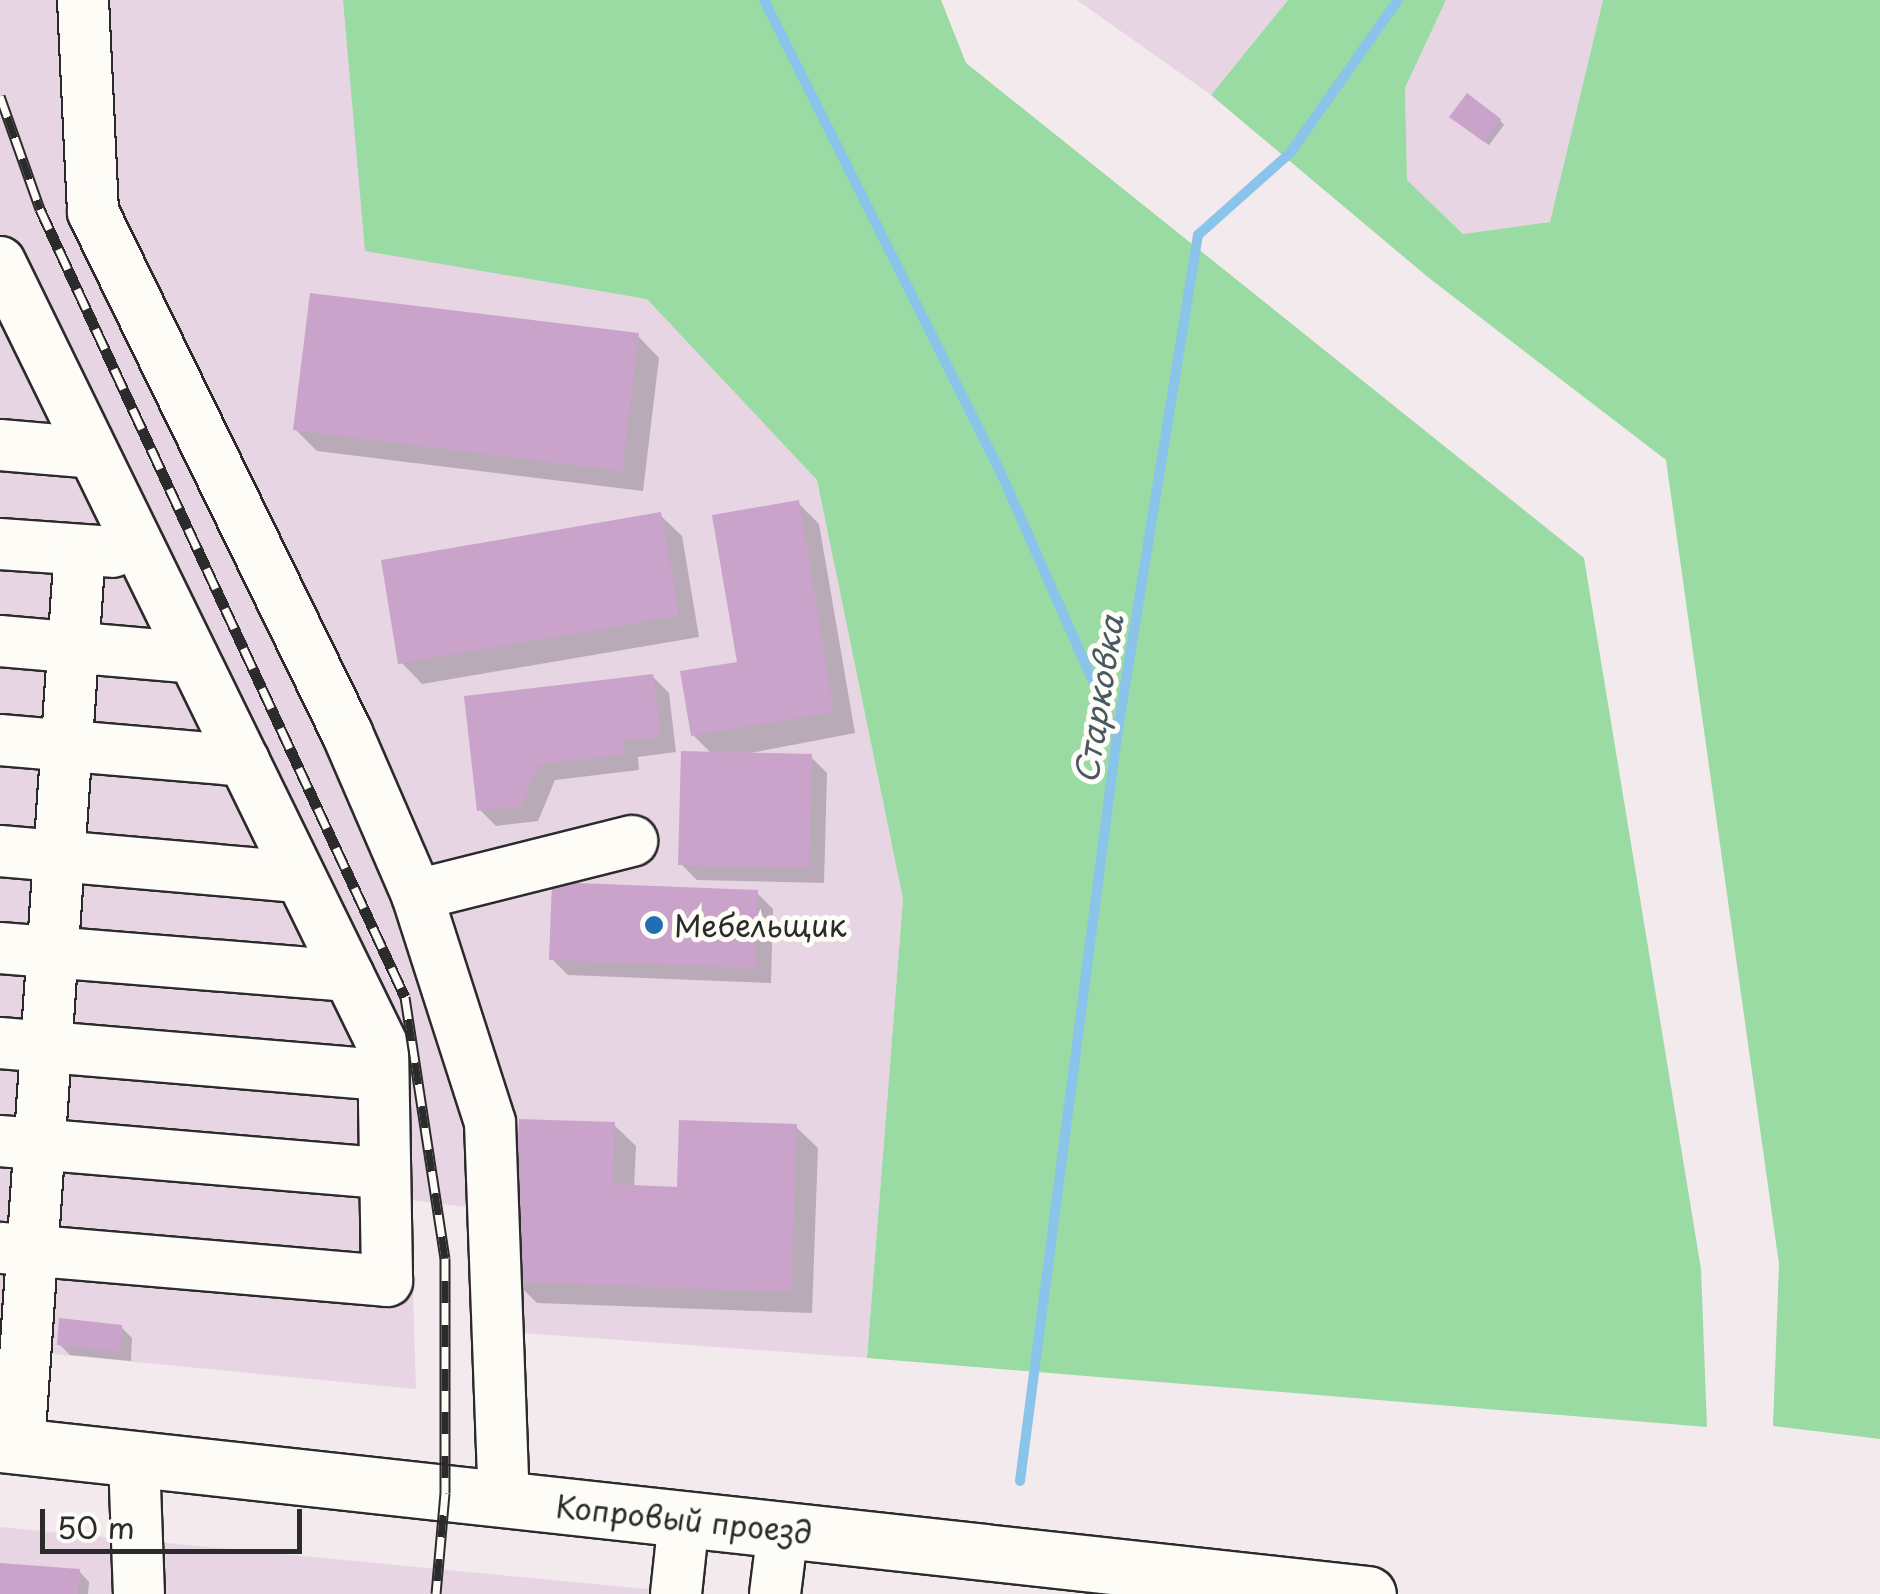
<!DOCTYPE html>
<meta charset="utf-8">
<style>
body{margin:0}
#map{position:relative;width:1880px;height:1594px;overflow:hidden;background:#f3eaee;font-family:"Playpen Sans",sans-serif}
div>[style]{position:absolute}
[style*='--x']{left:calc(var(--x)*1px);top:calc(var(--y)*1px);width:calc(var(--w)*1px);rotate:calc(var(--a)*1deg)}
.built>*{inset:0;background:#e7d5e4}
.green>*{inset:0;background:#9adaa3}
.shadow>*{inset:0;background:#0003}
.stream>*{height:10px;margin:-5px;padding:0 5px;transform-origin:5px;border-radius:5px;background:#8bc4ea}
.building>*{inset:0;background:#caa3cb}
.roads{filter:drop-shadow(2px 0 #2b2b2b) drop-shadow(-2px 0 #2b2b2b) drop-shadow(0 2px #2b2b2b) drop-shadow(0 -2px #2b2b2b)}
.minor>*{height:50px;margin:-25px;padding:0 25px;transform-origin:25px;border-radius:25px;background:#fdfcf7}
.major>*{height:55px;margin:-27.5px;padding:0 27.5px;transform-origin:27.5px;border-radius:27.5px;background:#fdfcf7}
.rail>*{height:11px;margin-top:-5.5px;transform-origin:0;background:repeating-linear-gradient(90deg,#fdfcf7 0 22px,#2b2b2b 0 44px);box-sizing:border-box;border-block:2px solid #2b2b2b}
.dots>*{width:28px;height:28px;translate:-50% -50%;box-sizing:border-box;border:5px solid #fdfcf7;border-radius:50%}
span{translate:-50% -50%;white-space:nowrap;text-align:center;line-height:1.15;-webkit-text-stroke:10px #fdfcf7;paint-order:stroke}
.poi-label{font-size:30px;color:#2b2b2b}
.left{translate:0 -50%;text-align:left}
.street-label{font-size:30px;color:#2b2b2b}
.water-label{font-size:32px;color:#485964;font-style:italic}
.scale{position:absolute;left:40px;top:1509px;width:262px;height:45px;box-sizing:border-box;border:5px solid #2b2b2b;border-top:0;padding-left:12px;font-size:30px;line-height:35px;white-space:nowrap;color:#2b2b2b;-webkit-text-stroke:8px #fdfcf7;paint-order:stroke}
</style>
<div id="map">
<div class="built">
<div style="clip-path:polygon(0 0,941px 0,648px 299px,817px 480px,903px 899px,867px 1358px,509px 1332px,508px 1212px,410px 1200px,416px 1389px,0 1349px)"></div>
<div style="clip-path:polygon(1077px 0,1288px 0,1211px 95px)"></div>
<div style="clip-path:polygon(1446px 0,1603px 0,1550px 222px,1463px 234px,1407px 180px,1405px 88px)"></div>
<div style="clip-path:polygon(0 1527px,699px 1594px,0 1594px)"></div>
</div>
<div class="green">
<div style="clip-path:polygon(343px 0,941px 0,966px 63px,1584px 558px,1701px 1269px,1707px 1427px,867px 1358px,903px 899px,817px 480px,647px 299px,365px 251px)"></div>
<div style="clip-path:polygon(1288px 0,1446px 0,1405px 88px,1407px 180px,1463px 234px,1550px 222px,1603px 0,1880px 0,1880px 1439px,1773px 1426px,1779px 1264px,1666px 460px,1429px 278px,1211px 95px)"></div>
</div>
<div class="shadow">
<div style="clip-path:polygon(1500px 120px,1504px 125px,1489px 145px,1457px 121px)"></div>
<div style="clip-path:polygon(638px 336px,659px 358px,643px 491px,317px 451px,295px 429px)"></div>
<div style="clip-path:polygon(798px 503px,819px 524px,855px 733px,740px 755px,811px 757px,827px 773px,824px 883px,697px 880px,681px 864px,712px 754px,693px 735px,740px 664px)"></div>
<div style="clip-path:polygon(660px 515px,682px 536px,699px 637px,422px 684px,401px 662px)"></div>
<div style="clip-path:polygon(653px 677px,669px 693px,676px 752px,638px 757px,639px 770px,555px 780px,538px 821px,496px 826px,480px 810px,466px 699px)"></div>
<div style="clip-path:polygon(757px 893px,773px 909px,771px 983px,568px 975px,552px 959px)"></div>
<div style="clip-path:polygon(614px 1125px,636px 1146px,634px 1188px,679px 1189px,796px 1127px,818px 1148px,812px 1313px,537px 1303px,515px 1281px)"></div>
<div style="clip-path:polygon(121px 1327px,132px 1338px,131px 1361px,70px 1355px,59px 1344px)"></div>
<div style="clip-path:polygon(0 1565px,79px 1571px,89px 1582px,88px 1594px,0 1594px)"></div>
</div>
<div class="stream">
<div style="--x:764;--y:0;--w:529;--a:63.39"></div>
<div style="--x:1001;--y:473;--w:285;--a:66.2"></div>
<div style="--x:1020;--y:1481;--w:751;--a:-82.58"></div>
<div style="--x:1117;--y:736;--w:508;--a:-80.82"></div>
<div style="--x:1198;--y:235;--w:123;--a:-41.7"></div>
<div style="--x:1290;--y:153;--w:187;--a:-54.8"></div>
</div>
<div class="building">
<div style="clip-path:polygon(1467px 93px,1501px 119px,1484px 142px,1449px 117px)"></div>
<div style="clip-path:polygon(310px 293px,639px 333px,622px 471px,293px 430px)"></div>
<div style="clip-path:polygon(799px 500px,834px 712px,691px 736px,680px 671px,737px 662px,712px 515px)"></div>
<div style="clip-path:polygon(661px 512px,679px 616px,398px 664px,381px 560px)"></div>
<div style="clip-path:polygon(653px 674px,661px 737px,623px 741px,624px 755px,539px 764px,522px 806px,477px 811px,464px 696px)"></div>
<div style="clip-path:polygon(681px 751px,812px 754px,809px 868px,678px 865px)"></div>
<div style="clip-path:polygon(552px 882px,758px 890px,755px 968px,549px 960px)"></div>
<div style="clip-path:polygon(519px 1119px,615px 1122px,613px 1184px,677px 1187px,679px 1120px,797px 1124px,791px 1292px,513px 1282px)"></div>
<div style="clip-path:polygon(59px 1318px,122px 1325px,121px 1352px,57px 1345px)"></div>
<div style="clip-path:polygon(0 1563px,80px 1569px,78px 1594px,0 1594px)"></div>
</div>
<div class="roads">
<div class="minor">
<div style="--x:83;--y:0;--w:212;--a:87.3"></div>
<div style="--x:93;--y:212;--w:580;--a:64.01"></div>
<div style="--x:347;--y:733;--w:176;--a:66.6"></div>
<div style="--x:417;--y:895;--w:239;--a:72.2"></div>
<div style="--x:490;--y:1123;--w:376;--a:87.9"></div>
<div style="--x:0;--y:262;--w:873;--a:63.96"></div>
<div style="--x:383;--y:1046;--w:235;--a:89"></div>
<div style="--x:387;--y:1281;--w:388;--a:-175.1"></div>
<div style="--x:0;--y:445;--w:93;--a:4.9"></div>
<div style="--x:0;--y:544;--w:113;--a:4"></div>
<div style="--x:0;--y:641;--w:194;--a:5"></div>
<div style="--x:0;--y:740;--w:245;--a:4.9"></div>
<div style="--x:0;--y:851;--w:301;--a:5"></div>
<div style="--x:417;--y:895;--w:222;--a:-14.1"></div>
<div style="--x:0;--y:948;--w:350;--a:4.6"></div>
<div style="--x:0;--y:1043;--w:384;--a:4.8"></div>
<div style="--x:0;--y:1141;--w:386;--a:4.8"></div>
<div style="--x:19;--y:1446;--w:898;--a:-86.11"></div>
<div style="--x:134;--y:1459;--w:135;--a:87.9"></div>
<div style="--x:676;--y:1594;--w:75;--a:-83.9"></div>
<div style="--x:775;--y:1594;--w:64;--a:-82.9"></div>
</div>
<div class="major">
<div style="--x:0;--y:1444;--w:1376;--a:6.26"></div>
</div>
</div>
<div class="rail">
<div style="--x:0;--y:96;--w:120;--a:70.5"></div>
<div style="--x:40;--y:209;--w:868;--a:65.15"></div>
<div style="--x:405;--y:997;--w:264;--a:81.3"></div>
<div style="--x:445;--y:1258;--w:235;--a:90"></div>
<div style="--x:445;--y:1493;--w:101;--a:95.1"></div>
</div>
<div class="dots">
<div style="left:654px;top:925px;background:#1f6fb2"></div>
</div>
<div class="poi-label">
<span class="left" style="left:674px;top:925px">Мебельщик</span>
</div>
<div class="street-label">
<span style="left:684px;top:1519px;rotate:6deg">Копровый проезд</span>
</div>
<div class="water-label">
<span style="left:1098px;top:699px;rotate:-81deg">Старковка</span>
</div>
<div class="scale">50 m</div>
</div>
